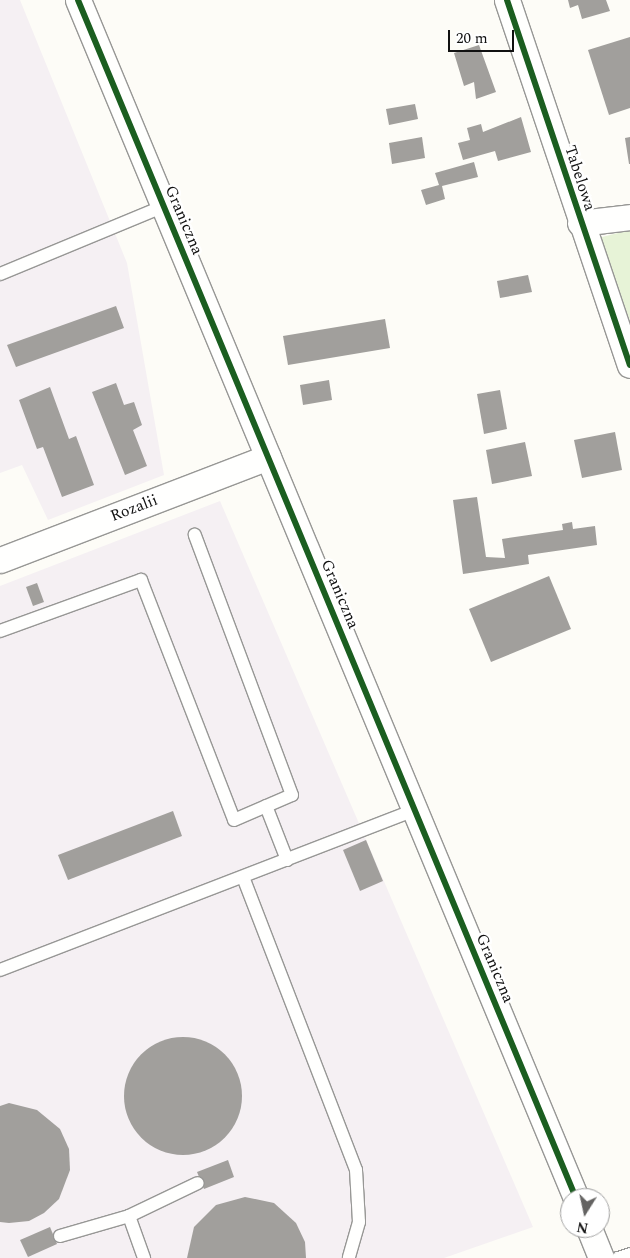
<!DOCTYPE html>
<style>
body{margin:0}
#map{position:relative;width:630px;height:1258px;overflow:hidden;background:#fdfcf7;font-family:Spectral,serif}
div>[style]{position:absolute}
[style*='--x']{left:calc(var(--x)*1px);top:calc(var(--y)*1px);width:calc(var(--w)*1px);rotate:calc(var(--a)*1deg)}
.industrial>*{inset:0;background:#f5f0f3}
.green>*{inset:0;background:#e7f3d7}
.building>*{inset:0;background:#a19f9c}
.round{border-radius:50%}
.roads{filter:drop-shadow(1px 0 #979795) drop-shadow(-1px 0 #979795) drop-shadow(0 1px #979795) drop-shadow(0 -1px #979795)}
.lane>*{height:12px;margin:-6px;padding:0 6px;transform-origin:6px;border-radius:6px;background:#fffffe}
.street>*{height:25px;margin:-12.5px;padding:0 12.5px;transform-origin:12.5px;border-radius:12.5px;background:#fffffe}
.cycleway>*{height:6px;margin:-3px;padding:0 3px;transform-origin:3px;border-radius:3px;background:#1b5e20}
span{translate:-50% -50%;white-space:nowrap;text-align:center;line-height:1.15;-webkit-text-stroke:5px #fff;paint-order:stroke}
.street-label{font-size:16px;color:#111}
.north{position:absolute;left:560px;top:1188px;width:50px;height:50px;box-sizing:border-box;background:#fff;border:1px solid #a0a0a0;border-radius:50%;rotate:190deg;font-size:14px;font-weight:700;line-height:20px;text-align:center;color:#111}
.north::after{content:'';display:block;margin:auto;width:18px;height:22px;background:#646362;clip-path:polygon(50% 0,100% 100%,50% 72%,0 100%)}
.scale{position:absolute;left:448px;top:30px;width:66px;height:22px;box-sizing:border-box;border:2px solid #111;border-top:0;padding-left:6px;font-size:15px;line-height:18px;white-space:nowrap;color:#111;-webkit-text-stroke:4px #fff;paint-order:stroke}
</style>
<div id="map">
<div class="industrial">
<div style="clip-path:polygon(0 0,20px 0,127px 263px,164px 475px,48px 520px,22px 465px,0 473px)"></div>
<div style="clip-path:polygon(220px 501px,533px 1227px,444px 1258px,0 1258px,0 586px)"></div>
</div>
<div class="green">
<div style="clip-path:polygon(630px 230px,630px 320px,600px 249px,602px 237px)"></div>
</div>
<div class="building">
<div style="clip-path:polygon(568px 0,606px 0,610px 11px,582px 19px,578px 5px,570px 8px)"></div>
<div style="clip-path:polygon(630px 37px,630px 108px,609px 115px,588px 50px)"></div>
<div style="clip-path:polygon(479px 45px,496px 92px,476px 99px,474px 82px,464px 86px,454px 53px)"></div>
<div style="clip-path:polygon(415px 104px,418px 119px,389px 125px,386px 109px)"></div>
<div style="clip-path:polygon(521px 117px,531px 152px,498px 161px,495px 151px,463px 160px,458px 143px,470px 140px,467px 128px,481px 124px,483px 132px)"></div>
<div style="clip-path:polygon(422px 137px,425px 158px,392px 164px,389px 143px)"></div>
<div style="clip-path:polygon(630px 137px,630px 164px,629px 164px,625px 138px)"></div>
<div style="clip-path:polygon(474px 162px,478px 177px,442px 186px,445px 199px,426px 205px,421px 190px,439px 185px,435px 173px)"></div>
<div style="clip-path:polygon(528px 275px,532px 292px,500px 298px,497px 281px)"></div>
<div style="clip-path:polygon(116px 306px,124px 328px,16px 367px,7px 345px)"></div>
<div style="clip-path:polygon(385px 319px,390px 348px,288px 365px,283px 336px)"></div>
<div style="clip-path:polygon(329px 380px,332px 400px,303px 405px,300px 385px)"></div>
<div style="clip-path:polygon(116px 383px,124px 405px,134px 402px,142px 425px,133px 430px,147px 466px,125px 475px,92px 392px)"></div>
<div style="clip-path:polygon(50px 387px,69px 439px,76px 436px,94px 485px,62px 497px,43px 447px,37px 449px,19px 400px)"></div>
<div style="clip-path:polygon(500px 390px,507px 429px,484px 434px,477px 394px)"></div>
<div style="clip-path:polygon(615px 432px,622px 470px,582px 478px,574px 440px)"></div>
<div style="clip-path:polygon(525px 442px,532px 476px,492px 484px,486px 450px)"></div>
<div style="clip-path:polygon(477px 497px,486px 557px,505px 558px,502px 539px,563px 530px,562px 524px,572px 522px,573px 529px,595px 526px,597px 545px,528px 555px,529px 564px,463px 574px,453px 500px)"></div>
<div style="clip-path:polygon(549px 576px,571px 629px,491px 662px,469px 609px)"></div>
<div style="clip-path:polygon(37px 583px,44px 602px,33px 606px,26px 587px)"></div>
<div style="clip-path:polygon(173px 811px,182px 836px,68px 880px,58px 855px)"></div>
<div style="clip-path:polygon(366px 840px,383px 881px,360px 891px,343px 850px)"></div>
<div class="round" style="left:124px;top:1037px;width:118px;height:118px"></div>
<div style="clip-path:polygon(9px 1103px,37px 1110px,60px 1129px,69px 1149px,70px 1170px,59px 1199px,44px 1213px,29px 1221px,9px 1223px,0 1222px,0 1106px)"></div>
<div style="clip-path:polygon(228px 1160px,234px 1177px,204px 1189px,197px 1172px)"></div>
<div style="clip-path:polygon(245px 1197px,274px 1203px,296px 1223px,305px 1242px,306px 1258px,187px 1258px,194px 1227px,216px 1205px)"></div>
<div style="clip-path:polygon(50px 1227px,57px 1244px,28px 1257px,20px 1240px)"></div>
</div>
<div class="roads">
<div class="lane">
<div style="--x:0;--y:274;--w:178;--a:-22.5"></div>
<div style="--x:0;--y:631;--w:150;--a:-19.9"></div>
<div style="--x:141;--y:580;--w:257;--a:68.8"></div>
<div style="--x:234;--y:820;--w:63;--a:-23.3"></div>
<div style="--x:292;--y:795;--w:278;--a:-110.5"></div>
<div style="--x:266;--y:806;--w:58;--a:68.7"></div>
<div style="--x:243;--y:877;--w:314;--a:68.9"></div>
<div style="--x:356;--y:1170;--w:52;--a:86.7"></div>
<div style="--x:359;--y:1222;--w:37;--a:106"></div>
<div style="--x:0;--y:970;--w:445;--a:-21.1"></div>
<div style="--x:129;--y:1216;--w:45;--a:70.3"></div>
<div style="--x:60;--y:1236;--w:72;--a:-16.2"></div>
<div style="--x:129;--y:1216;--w:76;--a:-25.6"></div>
<div style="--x:618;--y:1258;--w:13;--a:-18"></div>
</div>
<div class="street">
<div style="--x:78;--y:0;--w:1297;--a:67.43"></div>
<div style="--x:507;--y:0;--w:385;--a:71.4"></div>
<div style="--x:580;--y:223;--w:50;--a:-6.8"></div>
<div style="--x:0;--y:560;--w:287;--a:-21"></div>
<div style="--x:589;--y:1228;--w:32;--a:68"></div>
</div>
</div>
<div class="cycleway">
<div style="--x:78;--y:0;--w:1297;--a:67.43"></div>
<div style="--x:507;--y:0;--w:385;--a:71.4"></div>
</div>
<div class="street-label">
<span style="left:580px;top:178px;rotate:72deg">Tabelowa</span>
<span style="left:184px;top:220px;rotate:67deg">Graniczna</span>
<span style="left:134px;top:508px;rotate:-21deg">Rozalii</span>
<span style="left:340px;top:594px;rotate:67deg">Graniczna</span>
<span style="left:495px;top:968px;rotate:67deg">Graniczna</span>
</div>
<div class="north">N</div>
<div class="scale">20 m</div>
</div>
